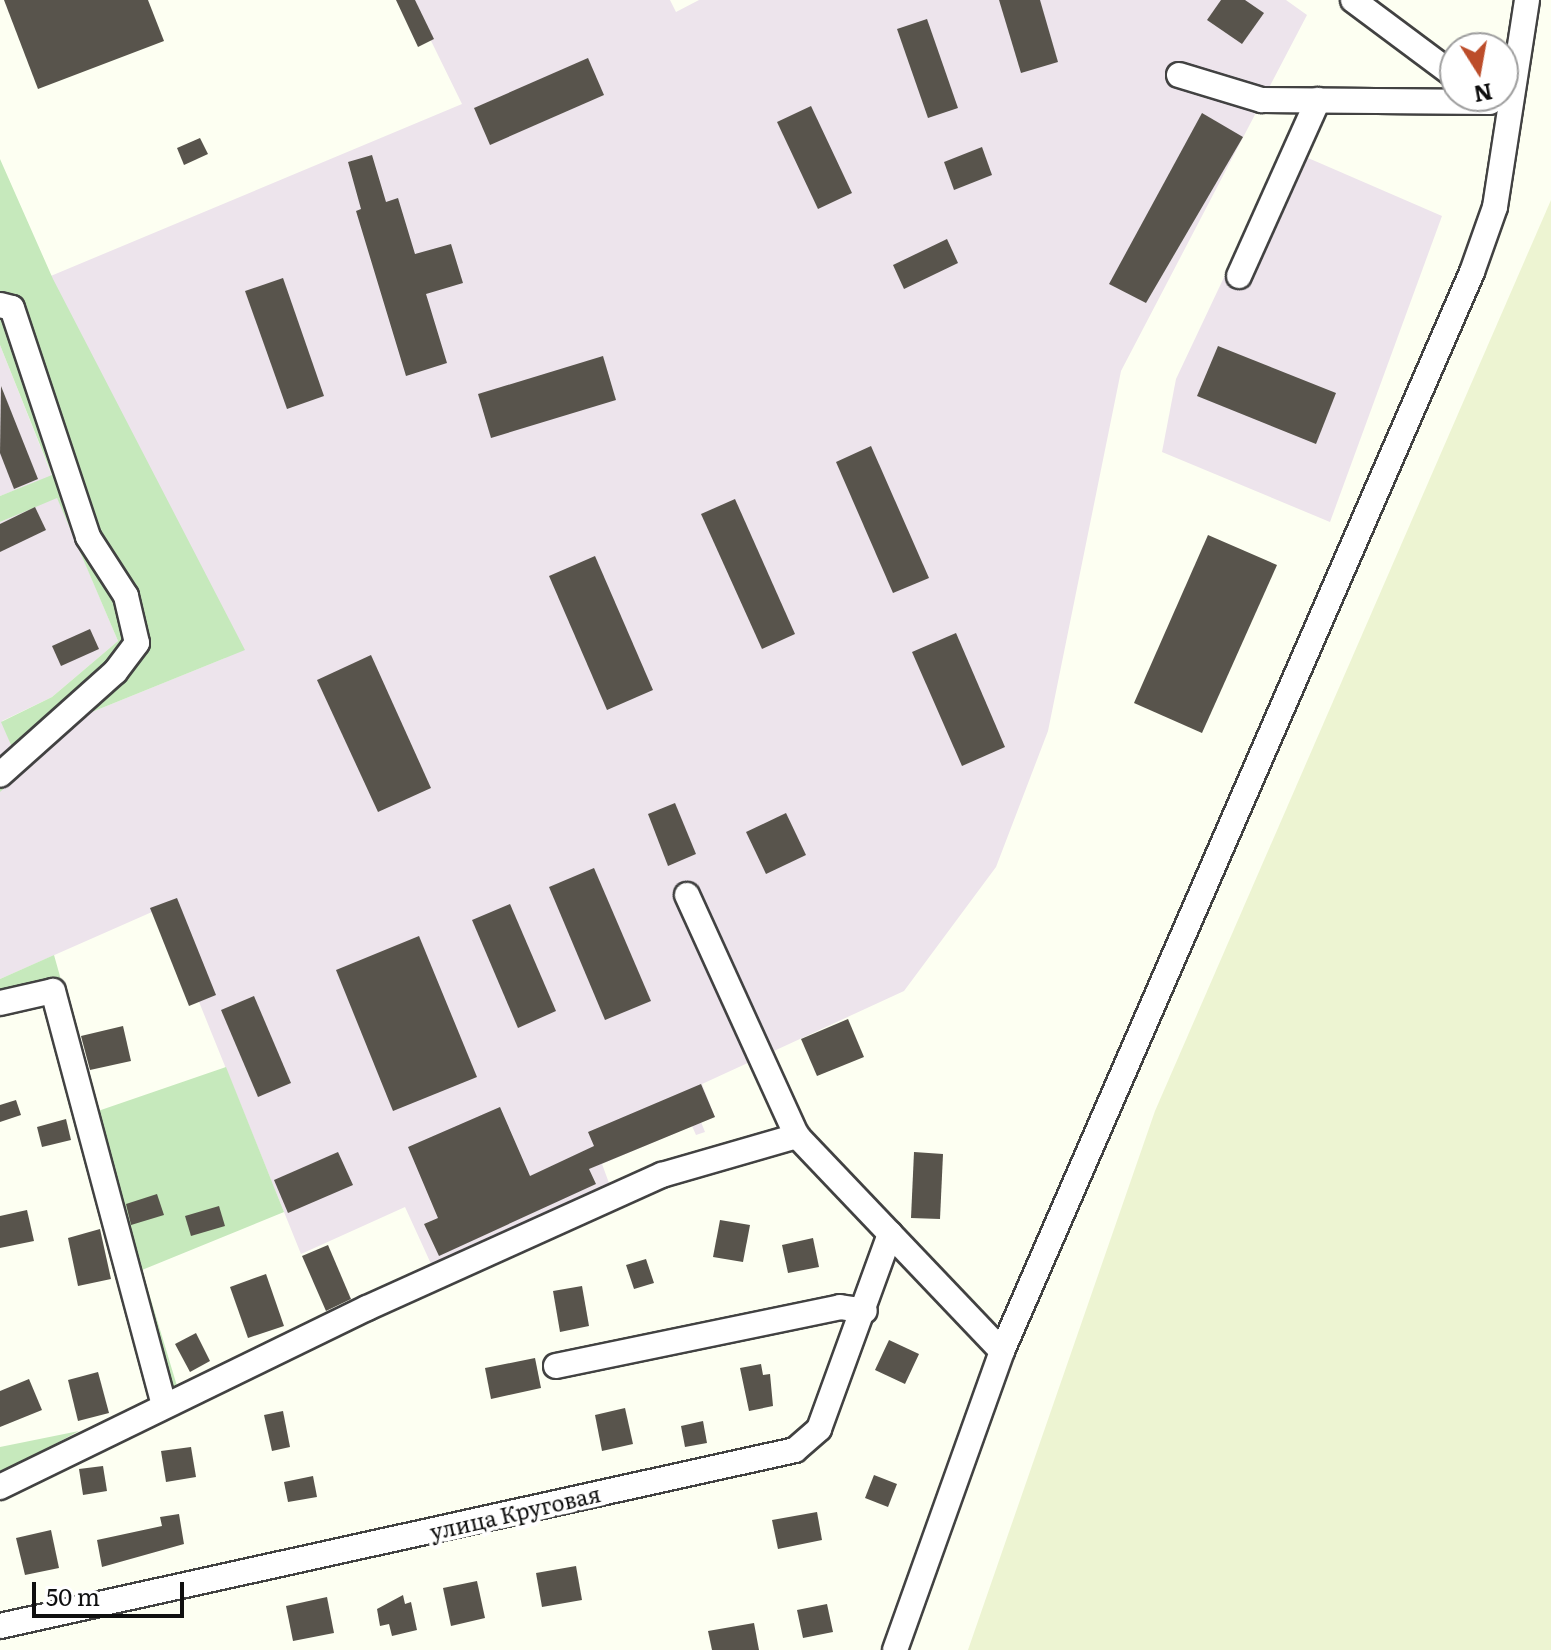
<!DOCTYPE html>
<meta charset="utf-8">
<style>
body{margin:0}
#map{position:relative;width:1551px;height:1650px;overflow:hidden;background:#fdfff2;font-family:Literata,serif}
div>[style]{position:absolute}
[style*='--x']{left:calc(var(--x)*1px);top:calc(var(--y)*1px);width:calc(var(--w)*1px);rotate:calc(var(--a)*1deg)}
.industrial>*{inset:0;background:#ede4ec}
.farmland>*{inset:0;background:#edf4d2}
.green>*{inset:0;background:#c6e9bc}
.building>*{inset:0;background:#58544c}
.roads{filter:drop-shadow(2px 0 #424242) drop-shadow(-2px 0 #424242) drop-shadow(0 2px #424242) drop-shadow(0 -2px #424242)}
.minor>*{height:24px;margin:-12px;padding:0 12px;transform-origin:12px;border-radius:12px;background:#fff}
span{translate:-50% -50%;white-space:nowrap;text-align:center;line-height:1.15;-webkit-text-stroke:8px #fff;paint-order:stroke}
.street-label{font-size:22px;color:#0f0f0f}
.north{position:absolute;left:1439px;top:32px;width:80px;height:80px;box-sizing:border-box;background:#fff;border:2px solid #9f9f9f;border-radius:50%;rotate:169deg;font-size:22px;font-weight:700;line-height:32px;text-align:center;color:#0f0f0f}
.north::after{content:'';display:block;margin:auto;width:28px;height:36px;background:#bc4d2a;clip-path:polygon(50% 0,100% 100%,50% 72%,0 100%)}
.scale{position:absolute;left:32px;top:1582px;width:152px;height:36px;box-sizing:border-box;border:4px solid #0f0f0f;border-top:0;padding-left:10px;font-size:24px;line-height:28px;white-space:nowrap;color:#0f0f0f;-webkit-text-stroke:6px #fff;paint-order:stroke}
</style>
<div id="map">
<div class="industrial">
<div style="clip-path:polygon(411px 0,670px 0,676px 12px,699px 0,1286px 0,1307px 15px,1121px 371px,1048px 731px,996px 867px,904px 991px,702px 1084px,715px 1117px,701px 1122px,705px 1132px,696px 1135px,692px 1126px,602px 1164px,609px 1183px,432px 1266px,405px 1207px,301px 1254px,161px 908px,0 979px,0 791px,82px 716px,225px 658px,34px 283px,462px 104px)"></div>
<div style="clip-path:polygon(1285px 148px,1442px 216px,1330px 522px,1162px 452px,1176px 379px)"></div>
<div style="clip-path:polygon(0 345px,52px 476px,0 496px)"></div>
<div style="clip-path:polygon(57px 497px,118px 641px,52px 697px,2px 721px,11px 745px,0 759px,0 522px)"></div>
</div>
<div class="farmland">
<div style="clip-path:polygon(1551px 200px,1551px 1650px,968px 1650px,1155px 1111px)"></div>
</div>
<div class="green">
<div style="clip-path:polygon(0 159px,53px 279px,245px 650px,82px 716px,0 792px,0 759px,11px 745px,1px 722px,52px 697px,118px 641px,57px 498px,0 522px,0 496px,52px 475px,0 345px)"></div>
<div style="clip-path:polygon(54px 955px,98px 1111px,226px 1067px,284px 1212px,142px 1270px,177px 1386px,151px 1399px,43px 1008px,0 1011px,0 979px)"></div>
<div style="clip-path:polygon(79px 1431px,0 1474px,0 1447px)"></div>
</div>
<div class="building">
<div style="clip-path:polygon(4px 0,148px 0,164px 41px,38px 89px)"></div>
<div style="clip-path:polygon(396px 0,415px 0,434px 39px,418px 47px)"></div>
<div style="clip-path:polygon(999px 0,1040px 0,1058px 62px,1021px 73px)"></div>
<div style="clip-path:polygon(1221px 0,1245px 0,1264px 13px,1242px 44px,1207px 20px)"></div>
<div style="clip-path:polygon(927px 19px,958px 108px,928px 118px,897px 29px)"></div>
<div style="clip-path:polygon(588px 58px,604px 95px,490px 145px,474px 108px)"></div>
<div style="clip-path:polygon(811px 106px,852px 193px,818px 209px,777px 122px)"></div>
<div style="clip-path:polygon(1202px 113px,1243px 137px,1146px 303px,1109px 284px)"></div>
<div style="clip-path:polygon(200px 138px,208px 154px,184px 165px,177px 148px)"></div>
<div style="clip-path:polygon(982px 147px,992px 175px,954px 190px,944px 162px)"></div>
<div style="clip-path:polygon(372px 155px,386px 202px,398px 198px,415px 254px,451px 244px,463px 283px,426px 294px,447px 363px,406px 376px,356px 211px,361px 209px,348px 162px)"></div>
<div style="clip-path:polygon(947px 239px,958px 263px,904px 289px,893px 265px)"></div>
<div style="clip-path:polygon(283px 278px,324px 396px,287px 409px,245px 291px)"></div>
<div style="clip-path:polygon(1218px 346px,1336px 393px,1316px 444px,1197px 396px)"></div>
<div style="clip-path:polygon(603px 356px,616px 400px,491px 438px,478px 394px)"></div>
<div style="clip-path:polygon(1px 386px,38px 479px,14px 489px,0 453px)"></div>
<div style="clip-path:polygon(871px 446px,929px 578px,893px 593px,836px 462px)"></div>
<div style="clip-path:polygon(735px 499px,795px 634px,762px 649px,701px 514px)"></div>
<div style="clip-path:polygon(35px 507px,46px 530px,0 552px,0 524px)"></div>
<div style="clip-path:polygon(1208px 535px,1277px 565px,1202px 733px,1134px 703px)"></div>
<div style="clip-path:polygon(595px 556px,653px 690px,607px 710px,549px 576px)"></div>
<div style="clip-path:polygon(90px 629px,99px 649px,61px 666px,52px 646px)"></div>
<div style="clip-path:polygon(956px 633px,1005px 747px,962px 766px,912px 652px)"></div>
<div style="clip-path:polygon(371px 655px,431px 788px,378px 812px,317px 680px)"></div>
<div style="clip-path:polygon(675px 803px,696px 854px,668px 866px,648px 814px)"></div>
<div style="clip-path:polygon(786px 813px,806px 855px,766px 874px,746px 832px)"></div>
<div style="clip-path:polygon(594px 868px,651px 1001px,605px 1020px,549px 887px)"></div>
<div style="clip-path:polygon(177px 898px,216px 995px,189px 1006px,150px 908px)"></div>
<div style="clip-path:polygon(510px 904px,556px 1011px,518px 1028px,472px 920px)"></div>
<div style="clip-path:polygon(419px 936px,477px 1077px,393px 1111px,336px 970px)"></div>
<div style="clip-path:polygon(254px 996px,291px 1083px,258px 1097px,221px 1010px)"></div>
<div style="clip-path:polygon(848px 1019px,864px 1057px,817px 1076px,801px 1039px)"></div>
<div style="clip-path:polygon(123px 1026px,131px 1061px,90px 1070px,81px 1036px)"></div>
<div style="clip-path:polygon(701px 1084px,715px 1117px,589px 1169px,596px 1184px,439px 1256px,424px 1224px,438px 1218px,408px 1147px,500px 1107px,530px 1176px,594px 1146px,588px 1132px)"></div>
<div style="clip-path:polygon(16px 1100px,21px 1115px,0 1122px,0 1105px)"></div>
<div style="clip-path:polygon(66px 1119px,71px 1140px,42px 1147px,37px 1127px)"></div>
<div style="clip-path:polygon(338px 1152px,353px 1185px,288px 1213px,274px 1180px)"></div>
<div style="clip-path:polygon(914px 1152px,943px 1154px,940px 1219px,911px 1218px)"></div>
<div style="clip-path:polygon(157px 1194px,164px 1215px,131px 1225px,126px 1204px)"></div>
<div style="clip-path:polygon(219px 1206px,225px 1226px,191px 1236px,185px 1216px)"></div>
<div style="clip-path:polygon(27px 1210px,34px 1241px,0 1248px,0 1216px)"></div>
<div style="clip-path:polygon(720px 1220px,750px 1225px,743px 1262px,713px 1257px)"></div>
<div style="clip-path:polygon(100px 1229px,111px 1279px,78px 1286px,68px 1238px)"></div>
<div style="clip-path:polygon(813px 1238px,819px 1267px,788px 1273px,782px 1245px)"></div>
<div style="clip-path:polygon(328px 1245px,351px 1299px,326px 1311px,302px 1256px)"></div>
<div style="clip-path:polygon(646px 1259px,654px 1283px,634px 1289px,626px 1265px)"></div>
<div style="clip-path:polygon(266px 1274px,284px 1326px,248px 1338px,230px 1287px)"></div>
<div style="clip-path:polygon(582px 1286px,589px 1326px,560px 1332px,553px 1291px)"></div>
<div style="clip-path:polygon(196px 1333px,210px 1361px,190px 1372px,175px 1344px)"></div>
<div style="clip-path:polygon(889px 1340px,919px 1354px,905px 1384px,875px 1370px)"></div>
<div style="clip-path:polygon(535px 1358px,541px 1388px,491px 1399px,485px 1368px)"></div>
<div style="clip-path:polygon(761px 1364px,763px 1375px,770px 1374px,773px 1406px,749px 1411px,740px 1368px)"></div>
<div style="clip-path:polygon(98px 1372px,109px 1413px,78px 1421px,68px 1380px)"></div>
<div style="clip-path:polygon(29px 1379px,42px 1410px,0 1427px,0 1391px)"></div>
<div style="clip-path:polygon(625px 1408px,633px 1444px,602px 1451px,595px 1415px)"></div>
<div style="clip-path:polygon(283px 1411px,290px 1447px,272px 1451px,264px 1415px)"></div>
<div style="clip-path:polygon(703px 1421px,707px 1443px,685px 1447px,681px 1426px)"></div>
<div style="clip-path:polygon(191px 1447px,196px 1477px,166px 1482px,161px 1451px)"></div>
<div style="clip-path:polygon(103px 1466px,107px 1491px,83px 1495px,79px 1469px)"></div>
<div style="clip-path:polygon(874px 1475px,897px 1484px,888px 1507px,865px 1498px)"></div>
<div style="clip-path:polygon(313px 1476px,317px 1497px,288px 1502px,284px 1482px)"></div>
<div style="clip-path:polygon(817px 1512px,822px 1540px,778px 1549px,772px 1520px)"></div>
<div style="clip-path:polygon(179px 1514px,184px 1544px,102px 1567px,97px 1540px,162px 1526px,160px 1517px)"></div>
<div style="clip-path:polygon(51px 1530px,59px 1568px,25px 1575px,16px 1538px)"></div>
<div style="clip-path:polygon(576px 1566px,582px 1600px,542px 1607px,536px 1573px)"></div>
<div style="clip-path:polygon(477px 1581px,485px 1618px,451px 1626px,443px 1588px)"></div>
<div style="clip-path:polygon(403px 1595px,405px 1604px,411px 1602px,417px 1630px,392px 1636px,389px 1624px,380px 1626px,377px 1609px)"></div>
<div style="clip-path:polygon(327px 1597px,334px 1633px,293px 1641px,286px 1606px)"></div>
<div style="clip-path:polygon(827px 1604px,833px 1632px,803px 1638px,797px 1610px)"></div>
<div style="clip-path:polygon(754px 1623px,759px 1650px,712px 1650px,708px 1631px)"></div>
</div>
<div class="roads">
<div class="minor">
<div style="--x:1353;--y:0;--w:127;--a:36.7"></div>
<div style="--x:1179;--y:75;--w:87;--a:16.8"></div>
<div style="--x:1262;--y:100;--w:228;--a:0.5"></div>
<div style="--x:1239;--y:276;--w:193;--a:-65.8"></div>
<div style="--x:0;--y:305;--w:12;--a:14"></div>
<div style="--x:12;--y:308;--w:241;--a:71.6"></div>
<div style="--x:88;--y:537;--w:70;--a:57.2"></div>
<div style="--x:126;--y:596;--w:48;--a:76.8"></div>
<div style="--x:137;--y:643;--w:36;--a:127"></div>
<div style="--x:115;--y:672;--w:154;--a:138.2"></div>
<div style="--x:687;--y:895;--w:265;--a:65.5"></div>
<div style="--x:0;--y:1003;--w:54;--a:-12.8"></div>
<div style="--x:53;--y:991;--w:429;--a:75"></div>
<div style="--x:556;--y:1366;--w:290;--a:-11.7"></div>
<div style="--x:840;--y:1307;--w:25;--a:9"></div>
<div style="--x:0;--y:1487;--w:408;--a:-26"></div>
<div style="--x:367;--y:1308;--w:324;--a:-24.3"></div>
<div style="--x:662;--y:1175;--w:141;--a:-16.1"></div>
<div style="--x:797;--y:1136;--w:297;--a:46.4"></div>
<div style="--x:0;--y:1626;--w:814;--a:-12.48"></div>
<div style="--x:795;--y:1450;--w:32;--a:-41"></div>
<div style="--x:819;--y:1429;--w:208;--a:-70"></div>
<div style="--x:895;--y:1650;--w:318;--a:-70.3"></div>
<div style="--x:1002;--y:1351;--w:1177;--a:-66.46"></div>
<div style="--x:1472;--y:272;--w:69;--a:-70.5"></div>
<div style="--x:1495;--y:207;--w:209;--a:-81.2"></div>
</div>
</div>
<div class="street-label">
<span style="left:515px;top:1512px;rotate:-13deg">улица Круговая</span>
</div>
<div class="north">N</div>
<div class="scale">50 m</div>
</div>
